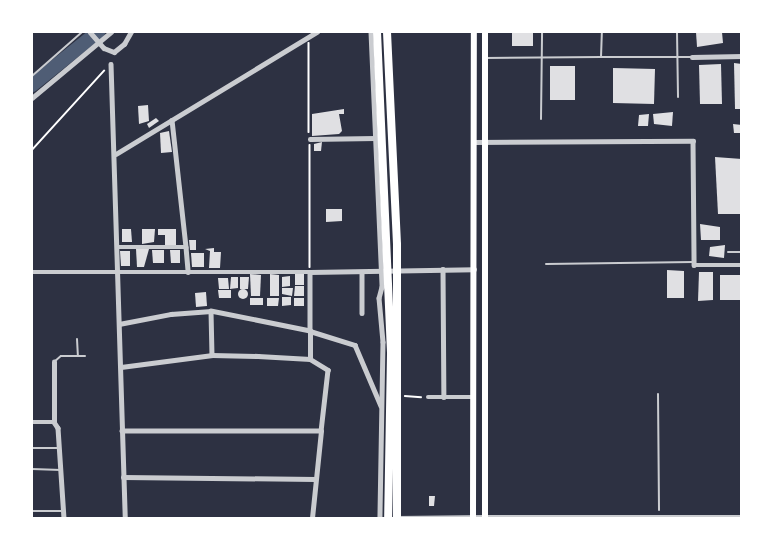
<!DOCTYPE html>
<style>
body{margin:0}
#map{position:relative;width:773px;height:550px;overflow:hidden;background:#2d3142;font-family:"Public Sans",sans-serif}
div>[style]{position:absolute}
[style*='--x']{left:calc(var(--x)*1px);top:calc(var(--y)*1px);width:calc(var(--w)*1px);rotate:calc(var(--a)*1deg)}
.river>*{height:14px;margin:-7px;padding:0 7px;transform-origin:7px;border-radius:7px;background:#4f5d75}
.building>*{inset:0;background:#e0e0e3}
.round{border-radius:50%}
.path>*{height:1.5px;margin:-0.75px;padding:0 0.75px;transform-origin:0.75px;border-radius:0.75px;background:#fff}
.service>*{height:2px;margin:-1px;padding:0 1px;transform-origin:1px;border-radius:1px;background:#caccd0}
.minor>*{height:4.5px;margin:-2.25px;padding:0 2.25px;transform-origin:2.25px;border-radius:2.25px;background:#caccd0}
.tertiary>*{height:5px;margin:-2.5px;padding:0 2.5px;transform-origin:2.5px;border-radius:2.5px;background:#caccd0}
.secondary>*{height:6px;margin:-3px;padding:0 3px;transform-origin:3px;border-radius:3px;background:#fff}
.trunk>*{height:8px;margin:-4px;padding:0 4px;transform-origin:4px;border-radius:4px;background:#fff}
span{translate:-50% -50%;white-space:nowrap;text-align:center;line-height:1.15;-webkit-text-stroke:5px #fff;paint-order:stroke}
.frame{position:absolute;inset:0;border:33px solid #fff;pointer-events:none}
</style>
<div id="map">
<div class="river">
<div style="--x:32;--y:85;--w:85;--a:-38.8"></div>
</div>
<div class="building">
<div style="clip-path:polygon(512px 32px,533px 32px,533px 46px,512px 46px)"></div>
<div style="clip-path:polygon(696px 32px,722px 32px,723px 43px,697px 47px)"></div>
<div style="clip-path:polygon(734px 63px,742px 64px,742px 109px,735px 109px)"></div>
<div style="clip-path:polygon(721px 64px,722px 104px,700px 104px,699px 65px)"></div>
<div style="clip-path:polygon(550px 66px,575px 66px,575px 100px,550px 100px)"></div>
<div style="clip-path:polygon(613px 68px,655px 69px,654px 104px,613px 103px)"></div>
<div style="clip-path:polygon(148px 105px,149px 121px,139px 124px,138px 106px)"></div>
<div style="clip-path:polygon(344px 109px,344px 114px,339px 114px,342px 131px,339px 134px,312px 136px,312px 114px)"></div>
<div style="clip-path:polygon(673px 112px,672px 126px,654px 124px,653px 114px)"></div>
<div style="clip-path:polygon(649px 114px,648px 126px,638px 126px,639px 115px)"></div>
<div style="clip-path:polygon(156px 118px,159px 121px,149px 128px,147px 124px)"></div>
<div style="clip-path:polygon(733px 124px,742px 125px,742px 133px,734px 133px)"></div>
<div style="clip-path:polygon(169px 131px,172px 152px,161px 153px,160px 133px)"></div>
<div style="clip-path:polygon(322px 142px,321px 151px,314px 151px,314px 144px)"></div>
<div style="clip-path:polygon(715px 157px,742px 159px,742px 214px,718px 214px)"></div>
<div style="clip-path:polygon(326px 209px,342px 209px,342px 221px,326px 222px)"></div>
<div style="clip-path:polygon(700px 224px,720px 227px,720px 240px,701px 240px)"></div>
<div style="clip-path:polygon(122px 229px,131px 229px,132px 242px,122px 242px)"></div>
<div style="clip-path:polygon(142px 229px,155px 229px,154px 242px,142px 244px)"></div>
<div style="clip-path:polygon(158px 229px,176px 229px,176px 245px,165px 245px,165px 235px,158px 235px)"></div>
<div style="clip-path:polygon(189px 240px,196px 240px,196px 250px,190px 250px)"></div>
<div style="clip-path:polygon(725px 245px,724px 258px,709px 256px,710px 247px)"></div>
<div style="clip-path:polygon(214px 248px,214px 252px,221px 252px,220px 268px,209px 268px,210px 251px,205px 249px)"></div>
<div style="clip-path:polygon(136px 249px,149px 249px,144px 267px,137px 267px)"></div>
<div style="clip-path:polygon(152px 250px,164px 250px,164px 263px,153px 263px)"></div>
<div style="clip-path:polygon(170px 250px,180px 250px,180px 263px,171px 263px)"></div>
<div style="clip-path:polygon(120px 251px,130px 251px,130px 266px,121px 266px)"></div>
<div style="clip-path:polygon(191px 253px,204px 253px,204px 267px,192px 267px)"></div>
<div style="clip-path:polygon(667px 270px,684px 271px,684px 298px,667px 298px)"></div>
<div style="clip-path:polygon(699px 272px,713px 272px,713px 300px,698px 301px)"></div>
<div style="clip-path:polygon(250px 274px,261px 275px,260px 296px,251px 296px)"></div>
<div style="clip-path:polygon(270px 274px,279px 275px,279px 296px,270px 296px)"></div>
<div style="clip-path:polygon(295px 274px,304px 274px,304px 285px,295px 285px)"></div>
<div style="clip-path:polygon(720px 275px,742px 275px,742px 300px,720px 300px)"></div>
<div style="clip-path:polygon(290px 276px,290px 286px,282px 287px,282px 277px)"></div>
<div style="clip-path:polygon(231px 277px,238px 277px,238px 288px,230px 289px)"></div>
<div style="clip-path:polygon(240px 277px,249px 277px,248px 289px,240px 289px)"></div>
<div style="clip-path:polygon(218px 278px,228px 278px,229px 289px,219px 289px)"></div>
<div style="clip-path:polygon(295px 286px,304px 286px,304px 296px,294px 296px)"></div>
<div style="clip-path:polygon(282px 288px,293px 288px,292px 296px,282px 294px)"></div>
<div class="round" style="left:238px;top:289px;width:10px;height:10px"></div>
<div style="clip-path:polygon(218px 290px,231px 290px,231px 298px,219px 298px)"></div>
<div style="clip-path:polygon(206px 292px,207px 306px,196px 307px,195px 293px)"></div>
<div style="clip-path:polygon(282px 297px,291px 297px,291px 305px,282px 306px)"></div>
<div style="clip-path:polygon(250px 298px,263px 298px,263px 305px,250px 305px)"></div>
<div style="clip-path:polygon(267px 298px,279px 298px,278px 306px,267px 306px)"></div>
<div style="clip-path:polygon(294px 298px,304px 298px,304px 306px,294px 306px)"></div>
<div style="clip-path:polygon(429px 496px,435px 496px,434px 506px,429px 506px)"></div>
</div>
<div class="path">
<div style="--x:309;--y:43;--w:89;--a:90"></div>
<div style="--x:310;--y:145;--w:122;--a:90"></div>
<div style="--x:32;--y:150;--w:107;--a:-47.7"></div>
<div style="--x:405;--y:396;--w:16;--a:4"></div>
</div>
<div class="service">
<div style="--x:677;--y:32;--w:65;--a:89.1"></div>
<div style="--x:601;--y:57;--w:91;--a:0"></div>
<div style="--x:485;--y:58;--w:116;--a:-0.5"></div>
<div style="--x:601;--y:57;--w:25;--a:-88"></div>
<div style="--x:32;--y:76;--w:67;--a:-41.3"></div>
<div style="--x:541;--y:119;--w:87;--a:-89.3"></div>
<div style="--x:728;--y:252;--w:14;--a:0"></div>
<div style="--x:546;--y:264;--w:147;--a:-0.8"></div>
<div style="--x:77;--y:339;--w:17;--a:87"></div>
<div style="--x:54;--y:362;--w:9;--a:-41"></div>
<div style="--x:61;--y:356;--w:24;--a:0"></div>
<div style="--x:658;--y:394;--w:116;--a:89.5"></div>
<div style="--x:32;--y:448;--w:27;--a:0"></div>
<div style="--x:32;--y:469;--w:29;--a:2"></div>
<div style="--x:32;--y:511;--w:31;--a:0"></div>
</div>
<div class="minor">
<div style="--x:90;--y:32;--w:21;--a:49"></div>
<div style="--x:104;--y:48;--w:11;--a:22"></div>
<div style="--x:114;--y:52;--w:13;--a:-39"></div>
<div style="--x:124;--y:44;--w:14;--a:-60"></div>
<div style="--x:371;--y:32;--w:255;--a:87.5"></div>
<div style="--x:382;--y:287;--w:11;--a:105"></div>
<div style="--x:379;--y:298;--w:44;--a:84.8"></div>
<div style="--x:383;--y:342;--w:176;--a:91"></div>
<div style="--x:692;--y:57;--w:50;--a:-1.1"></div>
<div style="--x:111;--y:64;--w:454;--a:88.2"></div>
<div style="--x:32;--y:98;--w:103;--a:-39.9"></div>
<div style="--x:172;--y:120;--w:128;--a:83.7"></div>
<div style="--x:310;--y:139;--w:65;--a:-0.9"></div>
<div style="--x:474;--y:142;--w:219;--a:-0.3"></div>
<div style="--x:693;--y:141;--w:124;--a:89.5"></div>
<div style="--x:694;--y:265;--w:48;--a:0"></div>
<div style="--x:116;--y:154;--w:235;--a:-31.3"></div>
<div style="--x:118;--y:247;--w:68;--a:0"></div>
<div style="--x:186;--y:247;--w:25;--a:85"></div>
<div style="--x:188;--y:272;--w:122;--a:0"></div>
<div style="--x:310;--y:272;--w:59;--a:90"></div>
<div style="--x:310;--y:331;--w:101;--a:-168.6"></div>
<div style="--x:211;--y:311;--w:44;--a:88.7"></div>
<div style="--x:443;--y:269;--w:128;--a:89.6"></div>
<div style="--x:32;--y:272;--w:156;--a:0"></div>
<div style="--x:310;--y:272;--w:164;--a:-1"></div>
<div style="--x:362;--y:272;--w:41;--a:90"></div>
<div style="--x:119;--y:324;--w:53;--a:-10.9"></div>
<div style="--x:171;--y:314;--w:40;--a:-4.3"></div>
<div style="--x:310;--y:359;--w:28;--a:-90"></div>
<div style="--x:310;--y:331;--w:47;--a:17.3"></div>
<div style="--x:355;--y:345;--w:66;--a:66.9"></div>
<div style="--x:121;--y:367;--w:92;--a:-7.5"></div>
<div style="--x:212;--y:355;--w:46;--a:1.2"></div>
<div style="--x:258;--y:356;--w:52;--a:3.3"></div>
<div style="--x:310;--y:359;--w:21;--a:31"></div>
<div style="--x:328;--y:370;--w:61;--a:96.5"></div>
<div style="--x:321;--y:431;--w:199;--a:180"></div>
<div style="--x:428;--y:397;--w:45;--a:0"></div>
<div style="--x:32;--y:422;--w:22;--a:0"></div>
<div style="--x:54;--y:422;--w:7;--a:56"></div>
<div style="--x:58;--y:428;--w:90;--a:86.2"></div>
<div style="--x:54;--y:422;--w:60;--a:-90"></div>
<div style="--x:123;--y:477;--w:192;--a:0.6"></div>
<div style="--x:312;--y:518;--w:87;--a:-84.1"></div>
<div style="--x:398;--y:518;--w:87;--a:-0.7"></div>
</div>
<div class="tertiary">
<div style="--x:485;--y:517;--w:257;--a:0"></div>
</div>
<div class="secondary">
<div style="--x:473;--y:518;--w:486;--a:-89.9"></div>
<div style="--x:485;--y:518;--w:486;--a:-90"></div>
</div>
<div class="trunk">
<div style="--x:377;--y:32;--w:322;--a:87.5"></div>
<div style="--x:391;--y:354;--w:164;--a:91"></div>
<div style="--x:387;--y:32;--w:213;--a:87.3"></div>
<div style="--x:397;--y:245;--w:273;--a:90"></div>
</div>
<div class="frame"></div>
</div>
